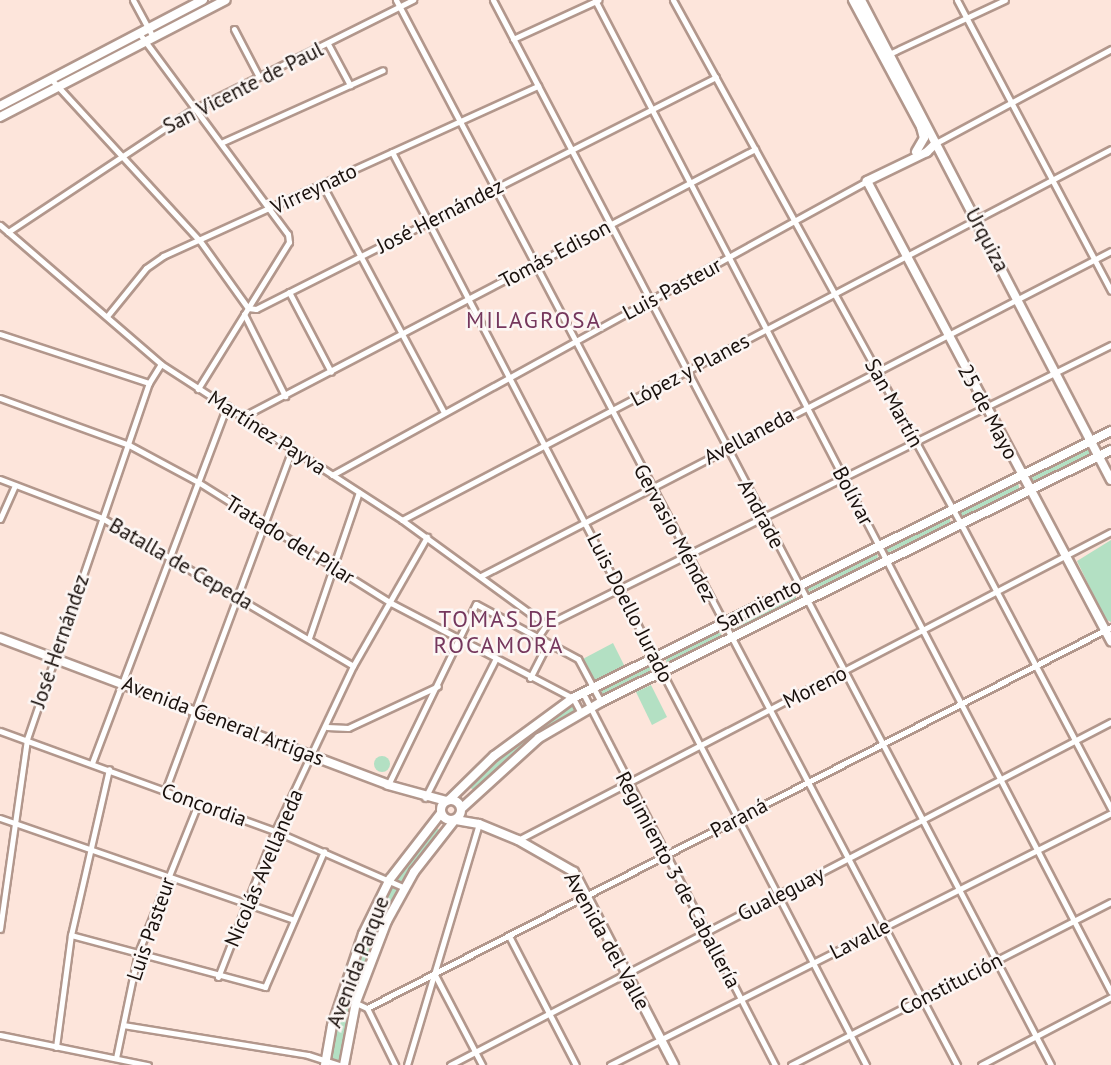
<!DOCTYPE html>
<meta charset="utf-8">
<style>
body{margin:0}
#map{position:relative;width:1111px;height:1065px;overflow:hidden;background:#fde5db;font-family:"PT Sans",sans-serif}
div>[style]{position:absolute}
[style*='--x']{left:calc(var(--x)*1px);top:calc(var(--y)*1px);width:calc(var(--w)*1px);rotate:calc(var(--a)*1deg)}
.green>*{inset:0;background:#b3e0c3}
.round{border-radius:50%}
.roads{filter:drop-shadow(2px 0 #b2978c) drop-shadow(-2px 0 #b2978c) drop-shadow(0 2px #b2978c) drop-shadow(0 -2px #b2978c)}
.street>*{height:5px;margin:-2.5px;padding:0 2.5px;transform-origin:2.5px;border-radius:2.5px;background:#fff}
.secondary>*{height:8px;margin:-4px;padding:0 4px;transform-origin:4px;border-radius:4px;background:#fff}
.secondary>.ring{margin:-4px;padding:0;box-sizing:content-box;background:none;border:8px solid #fff;border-radius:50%}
span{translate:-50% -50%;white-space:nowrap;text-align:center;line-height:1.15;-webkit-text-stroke:5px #fcf6f4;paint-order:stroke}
.street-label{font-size:21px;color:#19100c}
.neighbourhood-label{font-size:23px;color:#75375d;letter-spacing:2px}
</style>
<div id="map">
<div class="green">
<div style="clip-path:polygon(1087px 447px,1093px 451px,1091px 456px,1035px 483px,1029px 479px)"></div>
<div style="clip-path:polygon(1018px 482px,1020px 491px,959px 518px,959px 510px)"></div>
<div style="clip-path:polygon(949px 515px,951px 524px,887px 553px,887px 545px)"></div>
<div style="clip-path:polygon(1111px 540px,1111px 622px,1105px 619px,1077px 561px)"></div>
<div style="clip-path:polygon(877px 551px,878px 560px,808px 592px,806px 586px)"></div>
<div style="clip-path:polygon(796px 592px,796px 601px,733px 629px,732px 622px)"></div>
<div style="clip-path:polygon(717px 630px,722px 632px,720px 638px,666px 663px,667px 656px)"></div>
<div style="clip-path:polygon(613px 643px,626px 669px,592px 682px,579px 661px)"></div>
<div style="clip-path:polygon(651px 664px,654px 671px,601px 695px,602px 688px)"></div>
<div style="clip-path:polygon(651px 685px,667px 717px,652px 725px,636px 692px)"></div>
<div style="clip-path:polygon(574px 705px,575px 711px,537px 735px,475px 790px,470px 788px,533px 728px)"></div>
<div class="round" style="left:374px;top:756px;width:16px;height:16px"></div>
<div style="clip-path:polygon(433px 826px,441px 831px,404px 885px,394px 880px)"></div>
<div style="clip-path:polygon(391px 887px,400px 891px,355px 992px,348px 989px)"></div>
<div style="clip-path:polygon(344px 1001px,352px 1004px,340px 1061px,329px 1060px)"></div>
</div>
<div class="roads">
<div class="street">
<div style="--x:133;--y:0;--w:42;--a:61.6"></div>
<div style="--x:396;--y:0;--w:1204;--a:62.22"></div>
<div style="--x:493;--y:0;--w:1202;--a:62.35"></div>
<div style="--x:595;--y:0;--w:1118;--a:62.52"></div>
<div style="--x:673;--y:0;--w:598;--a:61.21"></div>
<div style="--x:961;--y:524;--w:322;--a:62.2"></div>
<div style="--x:957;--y:0;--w:329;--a:62.1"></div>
<div style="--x:234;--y:29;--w:52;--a:62.4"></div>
<div style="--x:139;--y:33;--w:250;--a:53.5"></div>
<div style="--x:288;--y:234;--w:8;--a:83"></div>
<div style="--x:289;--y:242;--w:173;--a:121.8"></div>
<div style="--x:513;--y:39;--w:94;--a:-24.6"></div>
<div style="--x:328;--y:44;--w:47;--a:61.8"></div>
<div style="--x:887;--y:55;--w:130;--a:-25"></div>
<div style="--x:51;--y:79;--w:220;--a:47.4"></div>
<div style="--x:200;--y:241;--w:82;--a:54.4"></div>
<div style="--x:223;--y:142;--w:175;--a:-24.2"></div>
<div style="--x:936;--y:143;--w:199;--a:-28.2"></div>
<div style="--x:392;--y:152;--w:1029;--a:62.56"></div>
<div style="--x:323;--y:186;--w:257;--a:61.9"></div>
<div style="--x:0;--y:225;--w:213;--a:40.8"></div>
<div style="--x:161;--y:364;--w:287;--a:32.9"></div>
<div style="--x:402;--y:520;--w:178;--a:36.1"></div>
<div style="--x:8;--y:232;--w:223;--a:-33.5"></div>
<div style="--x:194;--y:109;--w:245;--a:-26.5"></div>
<div style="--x:289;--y:292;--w:90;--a:62.3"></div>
<div style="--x:248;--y:308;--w:8;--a:7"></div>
<div style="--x:256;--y:309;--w:515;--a:-26.76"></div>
<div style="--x:244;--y:314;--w:92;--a:63.4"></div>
<div style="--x:108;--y:315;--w:60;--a:-51"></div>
<div style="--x:146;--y:268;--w:21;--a:-35"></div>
<div style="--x:163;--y:256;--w:412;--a:-24.4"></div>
<div style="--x:0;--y:334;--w:157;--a:18.2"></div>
<div style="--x:0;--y:398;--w:137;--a:20"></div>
<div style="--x:129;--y:445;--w:78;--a:28.2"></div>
<div style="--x:198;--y:482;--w:228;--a:32.1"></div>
<div style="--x:391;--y:603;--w:205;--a:27.6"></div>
<div style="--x:573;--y:698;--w:17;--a:62"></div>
<div style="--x:242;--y:417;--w:579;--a:-27.58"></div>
<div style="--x:332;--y:475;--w:610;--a:-28.79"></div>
<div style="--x:0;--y:479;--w:109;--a:20.9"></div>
<div style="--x:102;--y:518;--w:291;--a:30.5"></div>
<div style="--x:0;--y:519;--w:37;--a:-66"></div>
<div style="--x:402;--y:520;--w:800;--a:-27.62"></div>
<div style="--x:481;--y:576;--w:709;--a:-27.29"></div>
<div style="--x:538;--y:637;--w:14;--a:-56"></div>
<div style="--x:546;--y:625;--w:631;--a:-26.36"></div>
<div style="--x:309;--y:638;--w:154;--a:-71.1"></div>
<div style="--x:530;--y:678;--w:39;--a:-63"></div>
<div style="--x:583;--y:693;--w:419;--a:62.7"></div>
<div style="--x:327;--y:727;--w:21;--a:3"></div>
<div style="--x:348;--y:728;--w:99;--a:-25"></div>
<div style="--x:0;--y:731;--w:293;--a:20"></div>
<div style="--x:275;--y:831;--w:142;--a:23.7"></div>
<div style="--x:92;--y:763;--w:382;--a:-69.3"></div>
<div style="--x:388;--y:785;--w:201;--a:-64.1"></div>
<div style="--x:476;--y:604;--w:116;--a:28.3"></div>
<div style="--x:578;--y:659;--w:49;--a:61.9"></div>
<div style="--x:165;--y:791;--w:365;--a:-69.6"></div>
<div style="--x:425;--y:798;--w:155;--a:-63.1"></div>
<div style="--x:0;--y:818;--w:311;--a:19.1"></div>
<div style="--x:518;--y:840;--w:668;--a:-27.45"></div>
<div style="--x:0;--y:929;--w:192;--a:-81.9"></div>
<div style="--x:27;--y:739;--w:376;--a:-71.1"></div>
<div style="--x:149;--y:383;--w:22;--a:-58"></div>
<div style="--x:71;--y:935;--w:201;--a:15"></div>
<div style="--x:265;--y:987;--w:148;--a:-66.5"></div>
<div style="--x:509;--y:936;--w:145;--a:62.6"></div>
<div style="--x:435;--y:975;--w:102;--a:62.4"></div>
<div style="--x:218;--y:977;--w:157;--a:-68.7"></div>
<div style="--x:275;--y:831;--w:183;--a:-64.7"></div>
<div style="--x:353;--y:666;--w:149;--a:-60.2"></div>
<div style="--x:341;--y:996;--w:29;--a:25"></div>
<div style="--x:367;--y:1008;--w:64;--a:63.8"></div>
<div style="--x:367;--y:1008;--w:836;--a:-27.12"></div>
<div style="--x:123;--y:1025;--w:187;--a:9.2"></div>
<div style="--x:308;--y:1055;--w:33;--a:18"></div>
<div style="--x:0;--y:1035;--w:151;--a:11.5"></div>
<div style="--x:56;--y:1047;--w:113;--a:-82.4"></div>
<div style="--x:71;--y:935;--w:170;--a:-77.1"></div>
<div style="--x:116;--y:1058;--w:107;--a:-78.2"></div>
<div style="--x:138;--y:953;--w:161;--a:-68.1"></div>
<div style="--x:407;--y:1065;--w:252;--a:-73.4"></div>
<div style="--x:450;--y:1065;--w:745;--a:-27.43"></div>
<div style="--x:610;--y:1065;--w:561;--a:-26.7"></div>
<div style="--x:791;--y:1065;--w:359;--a:-27"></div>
<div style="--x:981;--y:1065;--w:147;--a:-27.6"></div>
</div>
<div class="secondary">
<div style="--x:853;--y:0;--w:144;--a:61.8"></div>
<div style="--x:921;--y:127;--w:11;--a:75"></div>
<div style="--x:924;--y:138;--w:16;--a:120"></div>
<div style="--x:861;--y:0;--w:541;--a:62.49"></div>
<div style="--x:0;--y:106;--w:229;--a:-27.6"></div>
<div style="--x:0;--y:117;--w:254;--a:-27.4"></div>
<div style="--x:936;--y:143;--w:13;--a:135"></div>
<div style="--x:927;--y:152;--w:67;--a:154.2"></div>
<div style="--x:867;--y:181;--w:521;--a:62.06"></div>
<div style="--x:0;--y:638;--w:415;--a:20.7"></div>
<div style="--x:388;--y:785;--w:60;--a:15.4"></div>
<div class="ring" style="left:441px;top:800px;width:12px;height:12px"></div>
<div style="--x:449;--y:800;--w:63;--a:-44.4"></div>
<div style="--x:494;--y:756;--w:98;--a:-36.3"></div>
<div style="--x:573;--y:698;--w:601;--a:-26.39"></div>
<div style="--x:462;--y:808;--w:104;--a:-42.3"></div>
<div style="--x:539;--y:738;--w:72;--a:-30.1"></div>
<div style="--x:601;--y:702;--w:569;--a:-26.29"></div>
<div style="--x:456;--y:820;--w:23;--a:10"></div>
<div style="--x:479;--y:824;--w:42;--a:22.3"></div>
<div style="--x:518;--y:840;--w:64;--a:29.7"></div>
<div style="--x:574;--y:872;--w:217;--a:62.6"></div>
<div style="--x:325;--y:1065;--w:40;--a:-80"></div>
<div style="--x:332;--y:1026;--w:97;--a:-71.4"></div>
<div style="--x:363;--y:934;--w:61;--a:-63.9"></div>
<div style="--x:390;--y:879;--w:83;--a:-52.3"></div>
<div style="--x:344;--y:1065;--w:64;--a:-79.2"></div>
<div style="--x:356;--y:1002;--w:87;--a:-69.1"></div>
<div style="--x:387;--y:921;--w:56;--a:-61.1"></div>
<div style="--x:414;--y:872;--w:65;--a:-51.9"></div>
</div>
</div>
<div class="street-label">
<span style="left:243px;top:88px;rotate:-27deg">San Vicente de Paul</span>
<span style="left:314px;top:189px;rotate:-25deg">Virreynato</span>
<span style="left:440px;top:216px;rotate:-27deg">José Hernández</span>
<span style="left:987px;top:240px;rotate:62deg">Urquiza</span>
<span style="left:555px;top:254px;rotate:-28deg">Tomás Edison</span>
<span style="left:672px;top:289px;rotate:-28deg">Luis Pasteur</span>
<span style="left:690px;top:370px;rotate:-28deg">López y Planes</span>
<span style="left:894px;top:403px;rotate:61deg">San Martín</span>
<span style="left:988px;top:412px;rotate:62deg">25 de Mayo</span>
<span style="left:267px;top:433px;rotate:33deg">Martínez Payva</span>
<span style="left:749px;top:436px;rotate:-28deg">Avellaneda</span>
<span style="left:853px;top:496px;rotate:62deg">Bolívar</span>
<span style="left:761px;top:514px;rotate:62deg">Andrade</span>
<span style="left:675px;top:533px;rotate:62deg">Gervasio Méndez</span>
<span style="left:290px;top:540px;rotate:32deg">Tratado del Pilar</span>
<span style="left:181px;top:564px;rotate:30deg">Batalla de Cepeda</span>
<span style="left:759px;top:605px;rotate:-27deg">Sarmiento</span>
<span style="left:630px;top:608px;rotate:63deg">Luis Doello Jurado</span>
<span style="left:60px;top:641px;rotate:-71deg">José Hernández</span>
<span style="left:815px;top:687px;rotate:-27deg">Moreno</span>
<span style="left:223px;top:721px;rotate:21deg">Avenida General Artigas</span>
<span style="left:204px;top:805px;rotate:20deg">Concordia</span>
<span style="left:739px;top:818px;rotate:-28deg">Paraná</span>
<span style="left:264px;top:868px;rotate:-67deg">Nicolás Avellaneda</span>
<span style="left:678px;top:880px;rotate:62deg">Regimiento 3 de Caballería</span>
<span style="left:781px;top:894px;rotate:-27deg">Gualeguay</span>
<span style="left:151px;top:929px;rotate:-71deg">Luis Pasteur</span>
<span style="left:860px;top:939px;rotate:-27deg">Lavalle</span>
<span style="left:607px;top:941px;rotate:61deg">Avenida del Valle</span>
<span style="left:358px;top:962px;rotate:-69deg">Avenida Parque</span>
<span style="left:951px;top:984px;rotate:-27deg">Constitución</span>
</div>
<div class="neighbourhood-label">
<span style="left:534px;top:320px">MILAGROSA</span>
<span style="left:499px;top:632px">TOMAS DE<br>ROCAMORA</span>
</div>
</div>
